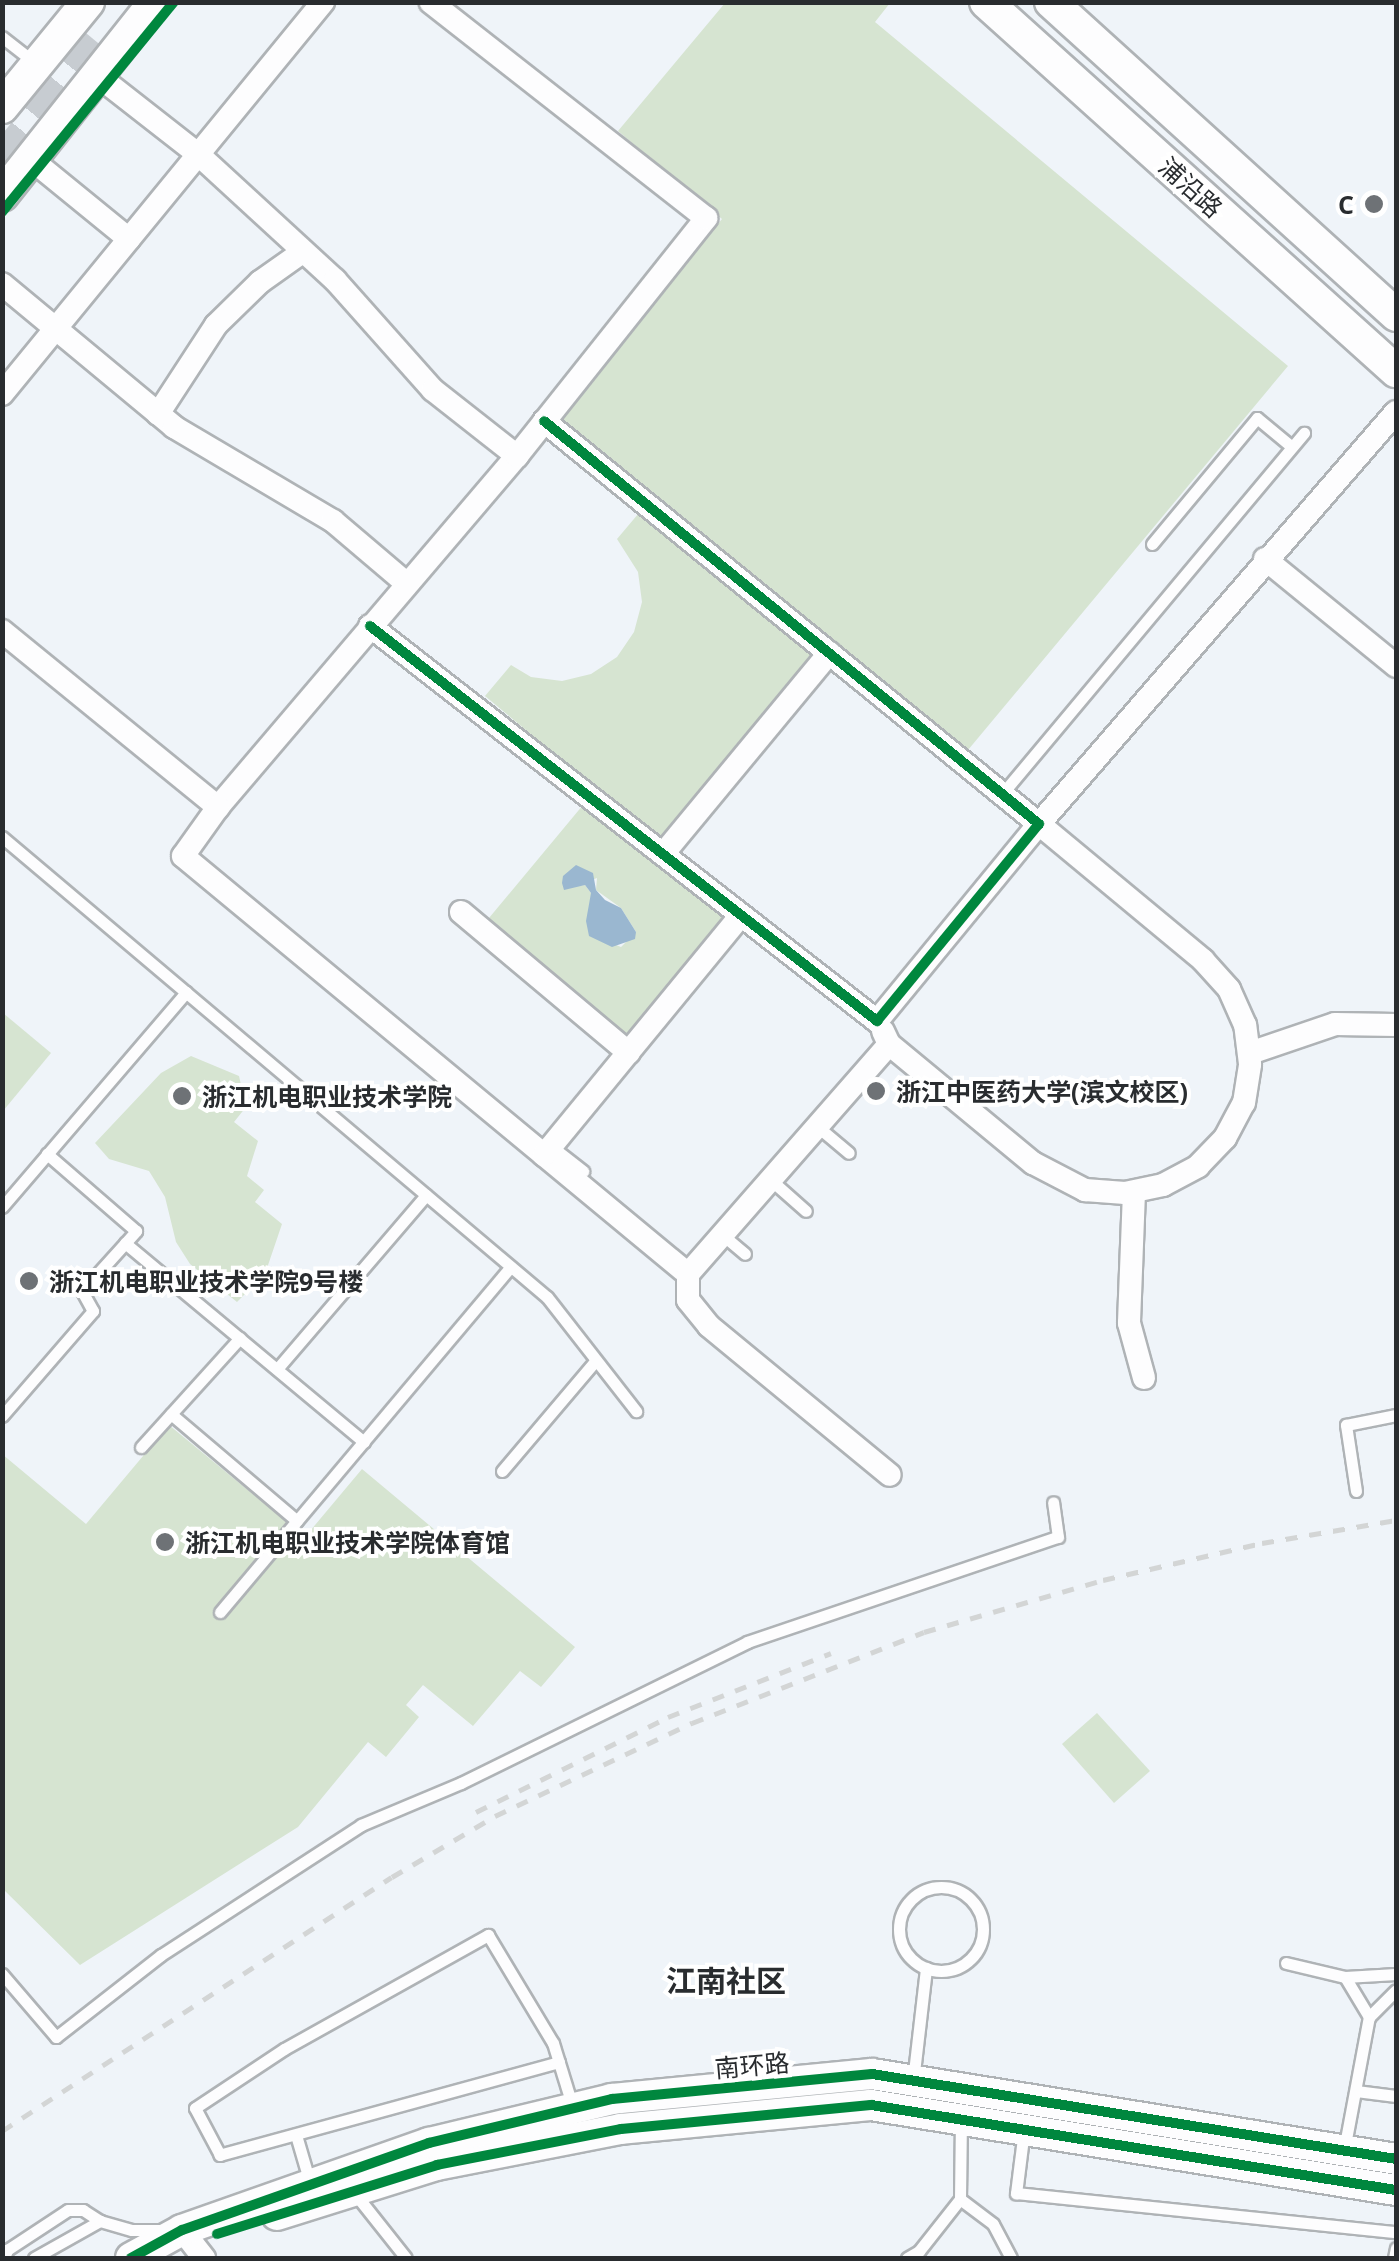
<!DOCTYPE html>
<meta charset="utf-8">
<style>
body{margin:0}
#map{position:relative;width:1399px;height:2261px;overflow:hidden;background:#eff4f9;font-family:"Open Sans","Noto Sans SC",sans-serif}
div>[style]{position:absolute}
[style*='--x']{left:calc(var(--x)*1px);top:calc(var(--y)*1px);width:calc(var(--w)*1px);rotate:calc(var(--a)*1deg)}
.green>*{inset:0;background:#d6e4d1}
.water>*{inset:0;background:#9ab7d0}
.highway-tunnel>*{height:40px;margin-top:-20px;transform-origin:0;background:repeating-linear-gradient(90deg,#c7ccd1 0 40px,transparent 0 60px)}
.roads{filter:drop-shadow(2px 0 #afb3b6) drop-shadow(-2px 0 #afb3b6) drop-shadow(0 2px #afb3b6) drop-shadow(0 -2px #afb3b6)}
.lane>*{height:11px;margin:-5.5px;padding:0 5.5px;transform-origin:5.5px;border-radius:5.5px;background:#fdfdfe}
.lane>.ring{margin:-5.5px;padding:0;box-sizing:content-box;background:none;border:11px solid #fdfdfe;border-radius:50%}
.street>*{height:22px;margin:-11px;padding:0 11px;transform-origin:11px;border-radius:11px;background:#fdfdfe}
.secondary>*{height:30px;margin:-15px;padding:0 15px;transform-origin:15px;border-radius:15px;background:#fdfdfe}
.primary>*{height:32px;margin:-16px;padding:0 16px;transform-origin:16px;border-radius:16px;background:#fdfdfe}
.rail>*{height:5px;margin-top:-2.5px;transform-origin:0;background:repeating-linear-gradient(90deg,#d3d5d5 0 12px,transparent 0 24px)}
.cycleway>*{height:10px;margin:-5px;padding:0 5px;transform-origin:5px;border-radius:5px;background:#00873e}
.dots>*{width:28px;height:28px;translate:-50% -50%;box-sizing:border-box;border:5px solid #fff;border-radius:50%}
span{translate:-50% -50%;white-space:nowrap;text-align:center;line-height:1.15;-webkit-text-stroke:8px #fff;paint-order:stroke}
.street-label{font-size:25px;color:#292c2f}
.poi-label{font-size:25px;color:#292c2f;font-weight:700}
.right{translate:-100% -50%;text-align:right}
.left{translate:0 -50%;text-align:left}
.quarter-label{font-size:30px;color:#292c2f;font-weight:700}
.frame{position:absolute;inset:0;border:5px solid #292c2f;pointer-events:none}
</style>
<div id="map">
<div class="green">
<div style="clip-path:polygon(725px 3px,890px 3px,875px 22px,1288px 366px,963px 756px,556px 418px,722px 219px,618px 131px)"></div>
<div style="clip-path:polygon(644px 507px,817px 651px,658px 840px,485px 696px,511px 665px,531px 677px,562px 681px,591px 674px,617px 657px,634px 632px,642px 602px,638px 572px,617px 539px)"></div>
<div style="clip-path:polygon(evenodd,588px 799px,731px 918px,627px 1043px,484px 924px,588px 799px,597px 878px,596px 890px,621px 908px,636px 932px,621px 947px,599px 938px,591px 893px,585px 885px,577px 886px,597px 878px)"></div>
<div style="clip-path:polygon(3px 1013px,51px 1053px,3px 1111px)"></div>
<div style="clip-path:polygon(191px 1056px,239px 1076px,246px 1107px,234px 1122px,258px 1141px,247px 1176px,264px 1190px,255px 1202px,282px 1224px,265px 1274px,237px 1302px,190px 1264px,176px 1242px,165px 1197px,149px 1171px,109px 1159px,95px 1143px,161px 1073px)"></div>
<div style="clip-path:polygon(169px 1425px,305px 1537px,362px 1469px,575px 1647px,541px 1687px,520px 1671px,473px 1726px,423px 1685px,406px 1705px,419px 1717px,386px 1757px,368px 1742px,298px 1827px,80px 1965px,3px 1889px,2px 1454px,86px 1524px)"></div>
<div style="clip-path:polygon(1097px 1713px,1150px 1771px,1114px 1803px,1062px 1744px)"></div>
</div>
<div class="water">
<div style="clip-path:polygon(576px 865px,593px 873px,596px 890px,605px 900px,621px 908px,636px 932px,635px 939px,612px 947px,589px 936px,586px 921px,591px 893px,585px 885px,564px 890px,562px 883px,563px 876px)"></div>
</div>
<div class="highway-tunnel">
<div style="--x:2;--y:166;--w:156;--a:-50.7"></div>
</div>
<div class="roads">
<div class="lane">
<div style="--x:2;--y:37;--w:41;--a:38"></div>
<div style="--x:1152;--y:544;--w:164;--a:-50.2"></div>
<div style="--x:1257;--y:418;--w:45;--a:39.6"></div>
<div style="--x:1002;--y:794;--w:471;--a:-50.1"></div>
<div style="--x:2;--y:837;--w:713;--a:40.17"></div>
<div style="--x:547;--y:1297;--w:145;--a:52"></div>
<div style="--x:818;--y:1127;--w:40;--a:40"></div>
<div style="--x:551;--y:1146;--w:41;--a:38"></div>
<div style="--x:772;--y:1181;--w:45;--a:41.4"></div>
<div style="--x:2;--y:1207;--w:283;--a:-49.4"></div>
<div style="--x:725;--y:1237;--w:26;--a:40"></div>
<div style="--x:125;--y:1243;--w:311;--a:39.8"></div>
<div style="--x:277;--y:1369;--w:229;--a:-49.4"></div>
<div style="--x:171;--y:1414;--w:165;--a:40.3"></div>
<div style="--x:2;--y:1416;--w:139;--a:-49.1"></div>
<div style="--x:93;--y:1311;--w:23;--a:-119"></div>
<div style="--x:82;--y:1291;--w:81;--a:-48"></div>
<div style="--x:136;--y:1231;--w:118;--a:-139.1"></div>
<div style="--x:141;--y:1447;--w:147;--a:-47.8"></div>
<div style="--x:502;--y:1471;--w:145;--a:-49.7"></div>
<div style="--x:1356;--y:1491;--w:67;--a:-98.6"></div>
<div style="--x:1346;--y:1425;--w:51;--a:-11.3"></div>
<div style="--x:220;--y:1612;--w:451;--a:-49.9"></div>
<div class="ring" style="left:899px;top:1887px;width:73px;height:73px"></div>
<div style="--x:1286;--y:1963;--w:61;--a:13.3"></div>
<div style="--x:1345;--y:1977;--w:47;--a:59"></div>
<div style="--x:2;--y:1974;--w:83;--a:49.4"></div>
<div style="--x:56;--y:2037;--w:133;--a:-38"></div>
<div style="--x:161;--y:1955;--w:239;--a:-33"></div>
<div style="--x:361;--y:1825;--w:108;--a:-22.8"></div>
<div style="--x:461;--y:1783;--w:319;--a:-26.2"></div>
<div style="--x:747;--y:1642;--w:328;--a:-18.7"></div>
<div style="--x:1058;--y:1537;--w:35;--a:-98"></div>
<div style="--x:1345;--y:1977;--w:51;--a:-3.4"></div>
<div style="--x:559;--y:2062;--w:352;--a:164.7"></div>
<div style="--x:220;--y:2155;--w:53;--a:-118"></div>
<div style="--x:195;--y:2108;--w:107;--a:-33.5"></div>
<div style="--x:284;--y:2049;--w:234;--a:-29.2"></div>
<div style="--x:488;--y:1935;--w:126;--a:59"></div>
<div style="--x:553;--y:2043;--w:68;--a:72.9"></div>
<div style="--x:913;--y:2081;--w:114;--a:-83.4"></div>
<div style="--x:1356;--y:2091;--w:40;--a:7.1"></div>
<div style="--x:1024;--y:2130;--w:64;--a:97.2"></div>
<div style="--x:1016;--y:2193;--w:382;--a:5.9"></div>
<div style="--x:296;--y:2135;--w:50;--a:73.7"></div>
<div style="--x:1344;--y:2150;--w:135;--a:-79.4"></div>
<div style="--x:1369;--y:2017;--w:38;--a:-45"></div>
<div style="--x:356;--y:2195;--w:80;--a:51.6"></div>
<div style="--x:960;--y:2199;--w:41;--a:37.1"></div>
<div style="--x:993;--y:2224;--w:38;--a:62"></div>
<div style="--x:4;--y:2258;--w:9;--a:-69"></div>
<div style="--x:7;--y:2250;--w:73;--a:-33.3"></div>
<div style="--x:68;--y:2210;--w:15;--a:0"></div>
<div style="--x:83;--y:2210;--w:20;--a:33"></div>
<div style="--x:100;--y:2221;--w:33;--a:16"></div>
<div style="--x:132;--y:2230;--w:31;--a:0"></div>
<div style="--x:34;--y:2258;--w:76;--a:-29.3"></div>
<div style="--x:907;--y:2258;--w:14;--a:-30"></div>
<div style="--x:919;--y:2251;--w:66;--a:-51.7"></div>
<div style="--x:960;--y:2199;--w:79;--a:-89.3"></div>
<div style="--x:1394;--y:2258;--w:10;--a:-79"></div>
</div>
<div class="street">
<div style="--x:98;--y:76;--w:128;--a:38"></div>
<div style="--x:199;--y:155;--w:185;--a:42.6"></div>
<div style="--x:335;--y:280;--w:147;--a:48.3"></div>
<div style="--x:433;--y:390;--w:107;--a:38.2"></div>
<div style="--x:32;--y:160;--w:125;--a:39.2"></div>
<div style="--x:2;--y:284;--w:224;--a:39.7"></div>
<div style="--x:174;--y:427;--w:185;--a:30.6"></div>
<div style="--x:333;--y:521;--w:97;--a:40.4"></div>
<div style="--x:2;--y:394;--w:507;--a:-50.69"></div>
<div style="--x:158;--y:414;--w:106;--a:-56.9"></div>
<div style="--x:216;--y:325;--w:62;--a:-44.3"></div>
<div style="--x:260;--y:282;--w:50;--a:-35.3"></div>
<div style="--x:1265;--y:559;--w:169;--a:39.2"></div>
<div style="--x:370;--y:626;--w:643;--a:37.92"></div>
<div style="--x:877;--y:1021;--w:255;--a:-50.6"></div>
<div style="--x:1039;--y:824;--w:638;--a:-140.85"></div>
<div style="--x:2;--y:631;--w:279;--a:39.2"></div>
<div style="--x:218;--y:807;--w:461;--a:-49.6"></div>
<div style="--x:517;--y:456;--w:304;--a:-51.5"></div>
<div style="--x:706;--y:218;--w:350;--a:-141.9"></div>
<div style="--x:218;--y:807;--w:60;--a:125.5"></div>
<div style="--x:183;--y:856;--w:656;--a:39.62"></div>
<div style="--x:688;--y:1274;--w:305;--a:-48.8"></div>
<div style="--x:889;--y:1044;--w:14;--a:-115"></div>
<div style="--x:663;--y:854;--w:261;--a:-50.4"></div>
<div style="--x:461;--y:912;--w:219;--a:40"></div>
<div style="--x:889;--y:1044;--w:187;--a:39.6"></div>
<div style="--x:1033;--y:1163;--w:59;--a:27.4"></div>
<div style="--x:1085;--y:1190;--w:40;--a:4.3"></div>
<div style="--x:1125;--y:1193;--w:39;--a:-12"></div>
<div style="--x:1163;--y:1185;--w:40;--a:-28"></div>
<div style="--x:1198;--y:1166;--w:39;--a:-46"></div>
<div style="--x:1225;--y:1138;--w:40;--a:-62"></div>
<div style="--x:1244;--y:1103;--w:39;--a:-81"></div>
<div style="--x:1250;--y:1064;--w:39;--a:-97"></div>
<div style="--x:1245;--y:1025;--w:39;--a:-114"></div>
<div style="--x:1229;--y:989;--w:39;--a:-132"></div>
<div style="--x:1203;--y:960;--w:213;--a:-140.3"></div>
<div style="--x:1039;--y:824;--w:545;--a:-49.09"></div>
<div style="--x:1250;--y:1053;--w:90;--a:-18.8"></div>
<div style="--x:1335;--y:1024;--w:61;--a:0.9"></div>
<div style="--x:544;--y:1155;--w:310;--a:-50.6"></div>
<div style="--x:1134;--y:1192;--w:131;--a:92.2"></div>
<div style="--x:1129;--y:1323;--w:57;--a:74.7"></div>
<div style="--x:688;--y:1274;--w:26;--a:90"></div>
<div style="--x:688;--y:1300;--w:33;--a:51"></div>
<div style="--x:709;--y:1326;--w:234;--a:39.5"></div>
<div style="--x:182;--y:2230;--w:36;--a:52"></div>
</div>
<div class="secondary">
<div style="--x:277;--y:2215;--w:168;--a:-17.4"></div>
<div style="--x:437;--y:2165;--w:187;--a:-11.1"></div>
<div style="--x:621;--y:2129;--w:251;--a:-5.5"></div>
<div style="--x:871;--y:2105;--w:532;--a:9.2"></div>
<div style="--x:131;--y:2258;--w:58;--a:-28.8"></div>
<div style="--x:182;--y:2230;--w:262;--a:-19.4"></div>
<div style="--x:429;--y:2143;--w:188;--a:-13.5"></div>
<div style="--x:612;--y:2099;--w:261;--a:-5.5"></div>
<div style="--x:872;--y:2074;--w:531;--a:9.21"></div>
</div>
<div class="primary">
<div style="--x:986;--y:2;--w:552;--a:41.99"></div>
<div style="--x:1051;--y:2;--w:466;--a:42.2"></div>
<div style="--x:2;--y:107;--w:136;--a:-50.7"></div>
<div style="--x:2;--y:195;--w:246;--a:-51.6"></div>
</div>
</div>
<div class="rail">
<div style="--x:476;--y:1812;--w:214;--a:-26.3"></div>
<div style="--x:668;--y:1717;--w:175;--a:-21.4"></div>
<div style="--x:2;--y:2131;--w:465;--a:-33.1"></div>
<div style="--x:392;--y:1877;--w:120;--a:-30.6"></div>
<div style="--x:495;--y:1816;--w:218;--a:-25.3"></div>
<div style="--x:692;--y:1723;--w:249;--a:-21.4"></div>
<div style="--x:924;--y:1632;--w:186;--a:-16.2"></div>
<div style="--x:1103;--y:1580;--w:163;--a:-13.1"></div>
<div style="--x:1262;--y:1543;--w:136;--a:-9.7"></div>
</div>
<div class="cycleway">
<div style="--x:2;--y:212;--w:271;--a:-50.7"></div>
<div style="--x:370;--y:626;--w:643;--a:37.92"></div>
<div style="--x:877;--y:1021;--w:255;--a:-50.6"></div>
<div style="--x:1039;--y:824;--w:638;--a:-140.85"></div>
<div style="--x:217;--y:2234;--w:231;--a:-17.4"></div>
<div style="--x:437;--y:2165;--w:187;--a:-11.1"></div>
<div style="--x:621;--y:2129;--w:251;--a:-5.5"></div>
<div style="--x:871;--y:2105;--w:532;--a:9.2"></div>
<div style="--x:131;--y:2258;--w:58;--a:-28.8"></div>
<div style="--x:182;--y:2230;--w:262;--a:-19.4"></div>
<div style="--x:429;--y:2143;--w:188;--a:-13.5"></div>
<div style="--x:612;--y:2099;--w:261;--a:-5.5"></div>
<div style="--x:872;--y:2074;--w:531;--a:9.21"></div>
</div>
<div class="dots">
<div style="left:1374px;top:204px;background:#6e7276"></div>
<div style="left:876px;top:1091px;background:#6e7276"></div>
<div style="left:182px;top:1096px;background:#6e7276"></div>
<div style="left:29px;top:1281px;background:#6e7276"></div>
<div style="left:165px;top:1542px;background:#6e7276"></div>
</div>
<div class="street-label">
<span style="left:1191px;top:187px;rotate:42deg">浦沿路</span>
<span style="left:752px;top:2065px;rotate:-5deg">南环路</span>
</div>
<div class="poi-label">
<span class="right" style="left:1354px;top:204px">C</span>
<span class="left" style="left:896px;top:1091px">浙江中医药大学(滨文校区)</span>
<span class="left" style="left:202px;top:1096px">浙江机电职业技术学院</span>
<span class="left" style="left:49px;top:1281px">浙江机电职业技术学院9号楼</span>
<span class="left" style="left:185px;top:1542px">浙江机电职业技术学院体育馆</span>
</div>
<div class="quarter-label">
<span style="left:726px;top:1981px">江南社区</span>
</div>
<div class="frame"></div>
</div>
